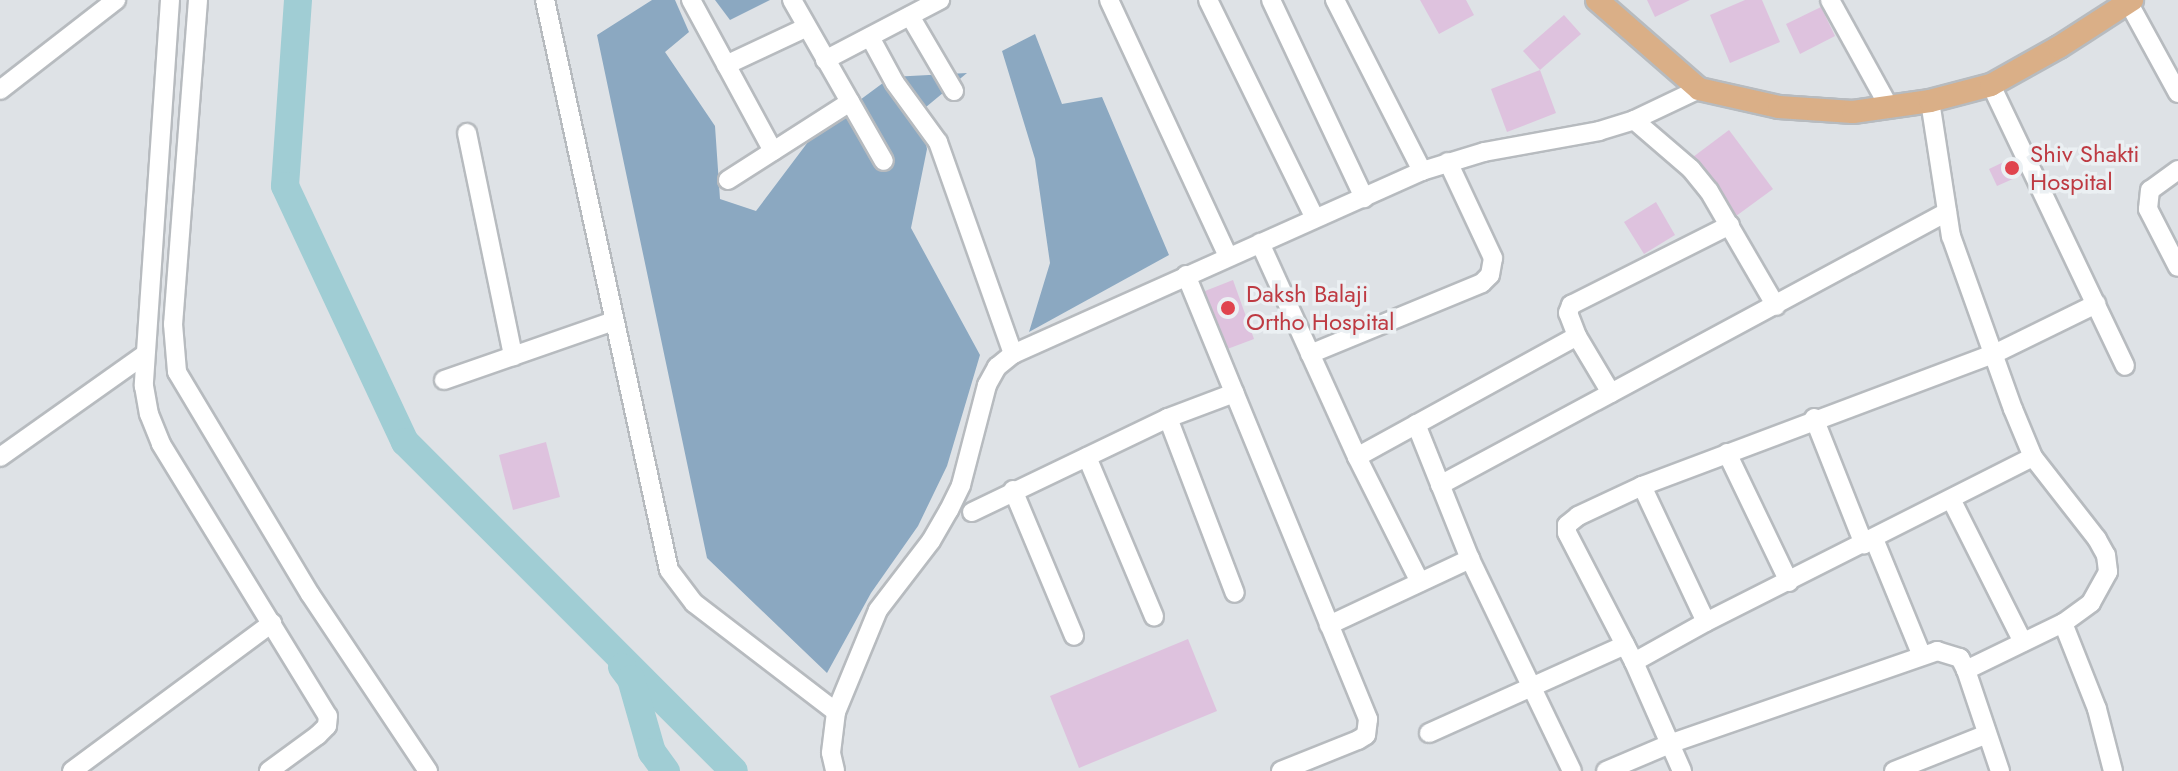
<!DOCTYPE html>
<style>
body{margin:0}
#map{position:relative;width:2178px;height:771px;overflow:hidden;background:#dee2e6;font-family:Jost,sans-serif}
div>[style]{position:absolute}
[style*='--x']{left:calc(var(--x)*1px);top:calc(var(--y)*1px);width:calc(var(--w)*1px);rotate:calc(var(--a)*1deg)}
.forest>*{inset:0;background:#8ba8c1}
.river>*{height:28px;margin:-14px;padding:0 14px;transform-origin:14px;border-radius:14px;background:#a0cdd4}
.building>*{inset:0;background:#dec2de}
.roads{filter:drop-shadow(2px 0 #b7bbbf) drop-shadow(-2px 0 #b7bbbf) drop-shadow(0 2px #b7bbbf) drop-shadow(0 -2px #b7bbbf)}
.minor>*{height:18px;margin:-9px;padding:0 9px;transform-origin:9px;border-radius:9px;background:#fff}
.major>*{height:22px;margin:-11px;padding:0 11px;transform-origin:11px;border-radius:11px;background:#daaf87}
.dots>*{width:22px;height:22px;translate:-50% -50%;box-sizing:border-box;border:4px solid #ebf0f3;border-radius:50%}
span{translate:-50% -50%;white-space:nowrap;text-align:center;line-height:1.15;-webkit-text-stroke:7px #ebf0f3;paint-order:stroke}
.health-label{font-size:24px;color:#be3a42}
.left{translate:0 -50%;text-align:left}
</style>
<div id="map">
<div class="forest">
<div style="clip-path:polygon(652px 0,675px 0,689px 32px,665px 52px,715px 126px,720px 199px,756px 211px,814px 134px,891px 77px,967px 73px,920px 112px,927px 149px,911px 228px,980px 355px,947px 466px,918px 526px,871px 593px,827px 673px,707px 558px,597px 35px)"></div>
<div style="clip-path:polygon(715px 0,770px 0,730px 20px)"></div>
<div style="clip-path:polygon(1035px 34px,1062px 104px,1102px 97px,1169px 255px,1029px 332px,1050px 263px,1035px 159px,1002px 51px)"></div>
</div>
<div class="river">
<div style="--x:298;--y:0;--w:186;--a:94"></div>
<div style="--x:285;--y:186;--w:283;--a:64.9"></div>
<div style="--x:405;--y:442;--w:465;--a:45"></div>
<div style="--x:622;--y:667;--w:15;--a:53"></div>
<div style="--x:631;--y:679;--w:76;--a:74"></div>
<div style="--x:652;--y:752;--w:24;--a:54"></div>
</div>
<div class="building">
<div style="clip-path:polygon(1420px 0,1466px 0,1474px 15px,1439px 34px)"></div>
<div style="clip-path:polygon(1647px 0,1690px 0,1655px 17px)"></div>
<div style="clip-path:polygon(1745px 0,1762px 0,1780px 42px,1730px 63px,1710px 15px)"></div>
<div style="clip-path:polygon(1821px 7px,1835px 36px,1800px 54px,1786px 24px)"></div>
<div style="clip-path:polygon(1564px 15px,1581px 34px,1540px 70px,1523px 51px)"></div>
<div style="clip-path:polygon(1540px 70px,1556px 113px,1507px 132px,1491px 89px)"></div>
<div style="clip-path:polygon(1729px 130px,1773px 189px,1732px 219px,1689px 160px)"></div>
<div style="clip-path:polygon(2016px 156px,2024px 174px,1997px 186px,1989px 169px)"></div>
<div style="clip-path:polygon(1656px 202px,1675px 235px,1644px 254px,1624px 222px)"></div>
<div style="clip-path:polygon(1233px 280px,1254px 339px,1222px 351px,1200px 293px)"></div>
<div style="clip-path:polygon(546px 442px,560px 497px,513px 510px,499px 455px)"></div>
<div style="clip-path:polygon(1188px 639px,1217px 711px,1079px 768px,1050px 696px)"></div>
</div>
<div class="roads">
<div class="minor">
<div style="--x:170;--y:0;--w:387;--a:93.9"></div>
<div style="--x:144;--y:386;--w:28;--a:80"></div>
<div style="--x:149;--y:414;--w:32;--a:68"></div>
<div style="--x:161;--y:444;--w:319;--a:58.5"></div>
<div style="--x:328;--y:716;--w:10;--a:96"></div>
<div style="--x:327;--y:726;--w:13;--a:135"></div>
<div style="--x:318;--y:735;--w:61;--a:143.7"></div>
<div style="--x:198;--y:0;--w:325;--a:94.4"></div>
<div style="--x:173;--y:324;--w:48;--a:85.2"></div>
<div style="--x:177;--y:372;--w:259;--a:59.1"></div>
<div style="--x:310;--y:594;--w:213;--a:56.3"></div>
<div style="--x:545;--y:0;--w:583;--a:77.73"></div>
<div style="--x:669;--y:570;--w:41;--a:52.9"></div>
<div style="--x:694;--y:603;--w:179;--a:37.5"></div>
<div style="--x:836;--y:712;--w:41;--a:97"></div>
<div style="--x:831;--y:753;--w:18;--a:77"></div>
<div style="--x:691;--y:0;--w:172;--a:61.5"></div>
<div style="--x:792;--y:0;--w:185;--a:60.3"></div>
<div style="--x:1109;--y:0;--w:282;--a:65.1"></div>
<div style="--x:1208;--y:0;--w:243;--a:63.9"></div>
<div style="--x:1271;--y:0;--w:219;--a:64.8"></div>
<div style="--x:1335;--y:0;--w:192;--a:63"></div>
<div style="--x:1830;--y:0;--w:122;--a:61.1"></div>
<div style="--x:2127;--y:0;--w:106;--a:61.3"></div>
<div style="--x:910;--y:16;--w:87;--a:59.6"></div>
<div style="--x:870;--y:37;--w:52;--a:61.5"></div>
<div style="--x:895;--y:83;--w:73;--a:53.9"></div>
<div style="--x:938;--y:142;--w:225;--a:70.5"></div>
<div style="--x:825;--y:60;--w:130;--a:-27.6"></div>
<div style="--x:726;--y:65;--w:89;--a:-25.1"></div>
<div style="--x:1991;--y:85;--w:311;--a:64.5"></div>
<div style="--x:0;--y:90;--w:147;--a:-37.8"></div>
<div style="--x:1930;--y:101;--w:137;--a:81.2"></div>
<div style="--x:1951;--y:236;--w:184;--a:70.3"></div>
<div style="--x:2013;--y:409;--w:52;--a:67.4"></div>
<div style="--x:2033;--y:457;--w:104;--a:52"></div>
<div style="--x:2097;--y:539;--w:18;--a:61"></div>
<div style="--x:2106;--y:555;--w:17;--a:83"></div>
<div style="--x:2108;--y:572;--w:35;--a:119"></div>
<div style="--x:2091;--y:603;--w:34;--a:144"></div>
<div style="--x:2063;--y:623;--w:108;--a:154.1"></div>
<div style="--x:1634;--y:120;--w:75;--a:40.7"></div>
<div style="--x:1691;--y:169;--w:28;--a:51"></div>
<div style="--x:1709;--y:191;--w:133;--a:59.8"></div>
<div style="--x:467;--y:133;--w:228;--a:78.3"></div>
<div style="--x:2178;--y:170;--w:34;--a:144"></div>
<div style="--x:2150;--y:190;--w:19;--a:96"></div>
<div style="--x:2148;--y:209;--w:65;--a:62.7"></div>
<div style="--x:728;--y:180;--w:145;--a:-32.6"></div>
<div style="--x:1260;--y:243;--w:235;--a:65.6"></div>
<div style="--x:1357;--y:457;--w:140;--a:63.3"></div>
<div style="--x:1186;--y:275;--w:480;--a:67.7"></div>
<div style="--x:1368;--y:719;--w:16;--a:97"></div>
<div style="--x:1366;--y:735;--w:9;--a:148"></div>
<div style="--x:1358;--y:740;--w:83;--a:158.1"></div>
<div style="--x:1310;--y:354;--w:186;--a:-22.4"></div>
<div style="--x:1482;--y:283;--w:11;--a:-45"></div>
<div style="--x:1490;--y:275;--w:17;--a:-80"></div>
<div style="--x:1493;--y:258;--w:106;--a:-115.1"></div>
<div style="--x:444;--y:380;--w:179;--a:-19.2"></div>
<div style="--x:1611;--y:393;--w:66;--a:-120.8"></div>
<div style="--x:1577;--y:336;--w:25;--a:-111"></div>
<div style="--x:1568;--y:313;--w:9;--a:-69"></div>
<div style="--x:1571;--y:305;--w:178;--a:-26.7"></div>
<div style="--x:1168;--y:418;--w:187;--a:69.1"></div>
<div style="--x:1814;--y:418;--w:136;--a:68.4"></div>
<div style="--x:1416;--y:424;--w:145;--a:68.2"></div>
<div style="--x:1470;--y:559;--w:235;--a:64.3"></div>
<div style="--x:1727;--y:453;--w:143;--a:64.3"></div>
<div style="--x:0;--y:457;--w:176;--a:-35.3"></div>
<div style="--x:1087;--y:457;--w:173;--a:67.2"></div>
<div style="--x:1357;--y:457;--w:251;--a:-28.8"></div>
<div style="--x:1440;--y:485;--w:576;--a:-28.3"></div>
<div style="--x:1642;--y:486;--w:150;--a:64.8"></div>
<div style="--x:1013;--y:490;--w:158;--a:67.3"></div>
<div style="--x:1951;--y:499;--w:160;--a:63.3"></div>
<div style="--x:972;--y:512;--w:217;--a:-25.6"></div>
<div style="--x:1168;--y:418;--w:71;--a:-20.7"></div>
<div style="--x:1874;--y:539;--w:126;--a:67.7"></div>
<div style="--x:2063;--y:623;--w:92;--a:68.4"></div>
<div style="--x:2097;--y:709;--w:64;--a:75.5"></div>
<div style="--x:1329;--y:625;--w:156;--a:-25.1"></div>
<div style="--x:1634;--y:662;--w:82;--a:-29.1"></div>
<div style="--x:1706;--y:622;--w:366;--a:-26.8"></div>
<div style="--x:836;--y:712;--w:110;--a:-67.6"></div>
<div style="--x:878;--y:610;--w:87;--a:-52.5"></div>
<div style="--x:931;--y:541;--w:36;--a:-60"></div>
<div style="--x:949;--y:510;--w:28;--a:-64"></div>
<div style="--x:961;--y:485;--w:103;--a:-75.4"></div>
<div style="--x:987;--y:385;--w:21;--a:-61"></div>
<div style="--x:997;--y:367;--w:21;--a:-39"></div>
<div style="--x:1013;--y:354;--w:448;--a:-24.1"></div>
<div style="--x:1422;--y:171;--w:65;--a:-17"></div>
<div style="--x:1484;--y:152;--w:117;--a:-10.3"></div>
<div style="--x:1599;--y:131;--w:37;--a:-17"></div>
<div style="--x:1634;--y:120;--w:72;--a:-25.5"></div>
<div style="--x:1429;--y:733;--w:215;--a:-24.2"></div>
<div style="--x:72;--y:771;--w:249;--a:-36.5"></div>
<div style="--x:1606;--y:771;--w:72;--a:-23"></div>
<div style="--x:1672;--y:743;--w:281;--a:-19.1"></div>
<div style="--x:1937;--y:651;--w:24;--a:17"></div>
<div style="--x:1960;--y:658;--w:13;--a:63"></div>
<div style="--x:1966;--y:670;--w:107;--a:71.4"></div>
<div style="--x:1682;--y:771;--w:119;--a:-113.8"></div>
<div style="--x:1634;--y:662;--w:145;--a:-117.4"></div>
<div style="--x:1567;--y:533;--w:8;--a:-90"></div>
<div style="--x:1567;--y:525;--w:14;--a:-39"></div>
<div style="--x:1578;--y:516;--w:71;--a:-25.1"></div>
<div style="--x:1642;--y:486;--w:376;--a:-20.6"></div>
<div style="--x:1994;--y:354;--w:114;--a:-26.1"></div>
<div style="--x:1894;--y:771;--w:100;--a:-21.7"></div>
</div>
<div class="major">
<div style="--x:1597;--y:0;--w:135;--a:41.1"></div>
<div style="--x:1699;--y:89;--w:82;--a:12.7"></div>
<div style="--x:1779;--y:107;--w:74;--a:3.9"></div>
<div style="--x:1853;--y:112;--w:78;--a:-8.1"></div>
<div style="--x:1930;--y:101;--w:63;--a:-14.7"></div>
<div style="--x:1991;--y:85;--w:78;--a:-29.2"></div>
<div style="--x:2059;--y:47;--w:87;--a:-32.8"></div>
</div>
</div>
<div class="dots">
<div style="left:2012px;top:168px;background:#e0444e"></div>
<div style="left:1228px;top:308px;background:#e0444e"></div>
</div>
<div class="health-label">
<span class="left" style="left:2030px;top:168px">Shiv Shakti<br>Hospital</span>
<span class="left" style="left:1246px;top:308px">Daksh Balaji<br>Ortho Hospital</span>
</div>
</div>
